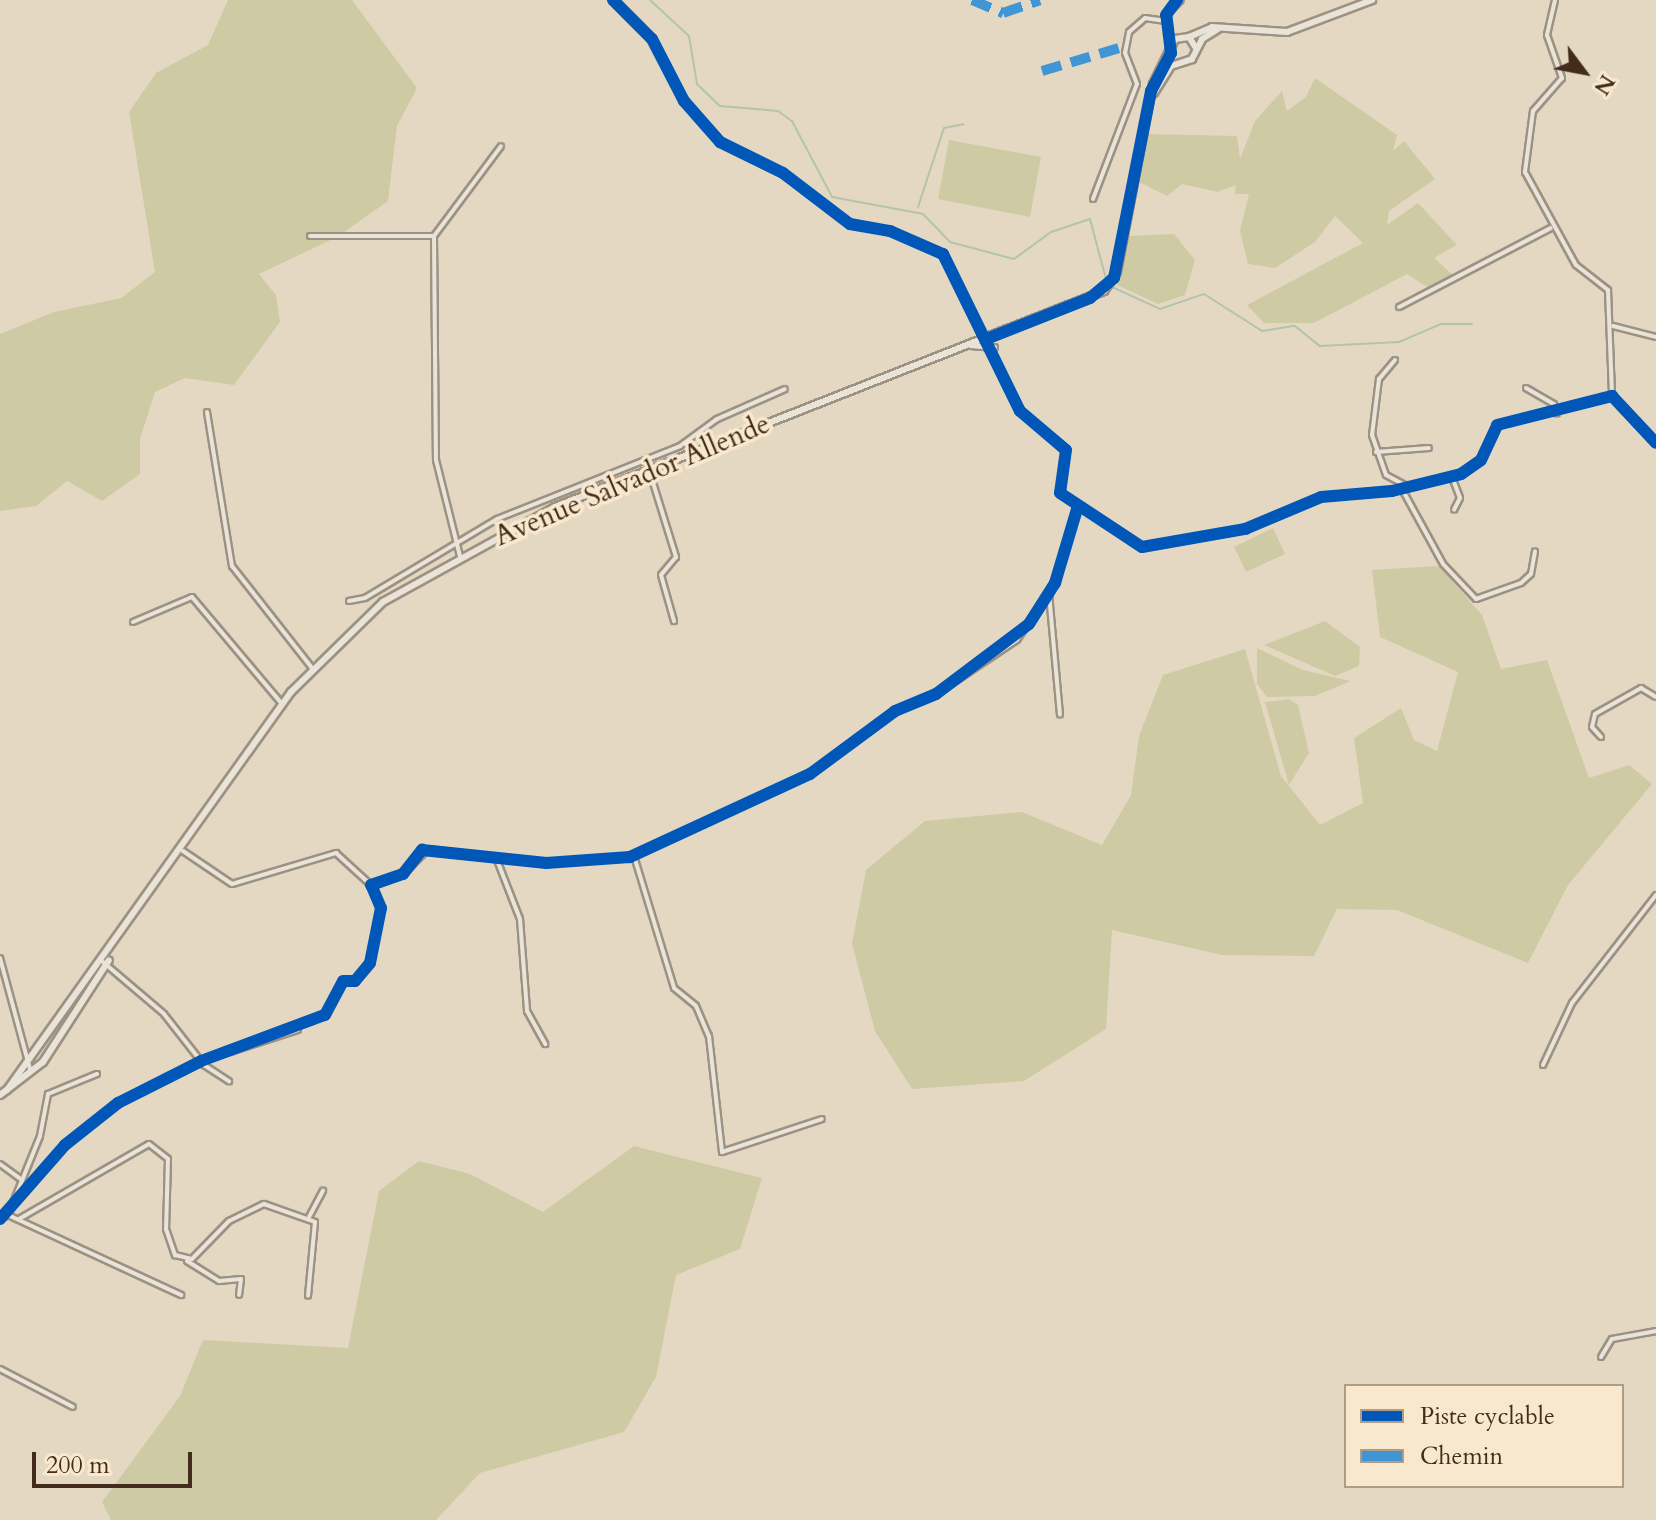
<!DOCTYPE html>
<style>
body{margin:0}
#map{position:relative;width:1656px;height:1520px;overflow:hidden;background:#e5d8c2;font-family:Cardo,serif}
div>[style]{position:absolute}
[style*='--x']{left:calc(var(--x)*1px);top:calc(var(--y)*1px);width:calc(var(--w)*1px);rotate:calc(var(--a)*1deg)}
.green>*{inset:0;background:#cecba4}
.stream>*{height:2px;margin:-1px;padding:0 1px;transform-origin:1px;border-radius:1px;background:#b3c4ae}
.roads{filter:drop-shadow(2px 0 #9c9284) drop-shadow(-2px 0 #9c9284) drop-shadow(0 2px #9c9284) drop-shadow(0 -2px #9c9284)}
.minor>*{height:4px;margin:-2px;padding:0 2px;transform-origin:2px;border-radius:2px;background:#e9e3d8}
.tertiary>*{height:5px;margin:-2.5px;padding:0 2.5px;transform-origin:2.5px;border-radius:2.5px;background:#e9e3d8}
.secondary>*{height:6px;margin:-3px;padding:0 3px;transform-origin:3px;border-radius:3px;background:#e9e3d8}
.quiet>*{height:10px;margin-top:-5px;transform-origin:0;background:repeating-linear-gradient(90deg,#4096d4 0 20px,transparent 0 30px)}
.cycleway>*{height:12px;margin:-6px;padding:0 6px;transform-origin:6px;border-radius:6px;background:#0057b8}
span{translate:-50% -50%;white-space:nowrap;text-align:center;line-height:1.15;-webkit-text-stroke:7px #f8e8ce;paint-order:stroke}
.street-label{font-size:28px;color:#432c1c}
.legend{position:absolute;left:1344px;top:1384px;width:280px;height:104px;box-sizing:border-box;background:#f8e8ce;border:2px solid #b09d87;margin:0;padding:10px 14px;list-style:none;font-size:24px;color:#432c1c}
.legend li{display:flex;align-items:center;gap:16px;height:40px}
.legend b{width:40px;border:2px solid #b09d87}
.north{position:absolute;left:1544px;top:32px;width:80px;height:80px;-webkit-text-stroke:6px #f8e8ce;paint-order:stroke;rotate:122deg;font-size:22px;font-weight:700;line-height:32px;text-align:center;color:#432c1c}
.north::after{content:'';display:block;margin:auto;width:28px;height:36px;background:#432c1c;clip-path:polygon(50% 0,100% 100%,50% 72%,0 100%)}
.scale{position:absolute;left:32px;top:1452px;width:160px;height:36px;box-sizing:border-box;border:4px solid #432c1c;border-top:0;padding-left:10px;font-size:24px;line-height:28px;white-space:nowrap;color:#432c1c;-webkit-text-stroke:6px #f8e8ce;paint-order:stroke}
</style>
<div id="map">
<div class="green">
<div style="clip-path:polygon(228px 0,352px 0,417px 88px,397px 126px,388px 201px,337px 237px,259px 274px,276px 295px,280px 322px,234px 385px,185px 378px,155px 392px,140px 439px,140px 474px,102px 501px,67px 481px,36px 506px,0 511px,0 334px,54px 312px,121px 298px,155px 272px,129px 112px,156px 73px,208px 45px)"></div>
<div style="clip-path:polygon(1315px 78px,1397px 135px,1393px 151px,1404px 141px,1435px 179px,1389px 211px,1387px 225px,1418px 203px,1457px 245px,1434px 258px,1454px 276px,1429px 288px,1407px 274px,1314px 323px,1264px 323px,1247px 305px,1363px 243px,1335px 216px,1315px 242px,1275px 268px,1248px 264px,1240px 231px,1249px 194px,1235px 194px,1236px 185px,1218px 192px,1182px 184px,1167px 196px,1139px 182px,1148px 134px,1237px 136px,1240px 159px,1255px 121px,1282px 91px,1287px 111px,1306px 97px)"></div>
<div style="clip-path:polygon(949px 140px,1041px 157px,1030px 217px,938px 199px)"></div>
<div style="clip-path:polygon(1174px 234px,1195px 260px,1185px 295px,1158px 304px,1117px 285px,1129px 236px)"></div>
<div style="clip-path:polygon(1273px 528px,1285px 554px,1246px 572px,1234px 547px)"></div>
<div style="clip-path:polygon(1439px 566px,1482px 615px,1501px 669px,1547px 660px,1589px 778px,1629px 765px,1652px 784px,1568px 885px,1528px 963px,1397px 910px,1337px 909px,1314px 956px,1222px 955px,1112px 930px,1106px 1029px,1024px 1081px,912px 1089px,875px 1031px,852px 944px,866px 870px,925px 821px,1022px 812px,1102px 845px,1131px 795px,1139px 736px,1163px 675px,1245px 649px,1281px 776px,1320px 825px,1363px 803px,1354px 738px,1401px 708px,1414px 740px,1437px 751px,1458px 672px,1380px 637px,1372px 570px)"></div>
<div style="clip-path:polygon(1325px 621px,1360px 647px,1359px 666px,1335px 676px,1264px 645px)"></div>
<div style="clip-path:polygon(1257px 648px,1303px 670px,1351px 681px,1315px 696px,1267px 697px,1257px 684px)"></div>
<div style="clip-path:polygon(1289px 699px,1298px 705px,1309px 753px,1289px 785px,1265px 702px)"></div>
<div style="clip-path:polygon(634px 1146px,762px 1178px,740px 1249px,676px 1275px,656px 1377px,624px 1432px,480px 1473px,436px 1520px,111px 1520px,102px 1502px,180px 1396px,203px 1340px,348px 1348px,379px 1191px,419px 1161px,470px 1174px,543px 1212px)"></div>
</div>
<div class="stream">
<div style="--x:650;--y:0;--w:53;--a:42.7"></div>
<div style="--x:689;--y:36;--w:49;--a:80.5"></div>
<div style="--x:697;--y:84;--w:32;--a:44"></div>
<div style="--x:720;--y:106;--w:58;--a:4.9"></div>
<div style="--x:778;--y:111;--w:17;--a:36"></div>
<div style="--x:792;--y:121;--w:86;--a:62.2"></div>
<div style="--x:832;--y:197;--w:93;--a:10.6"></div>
<div style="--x:923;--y:214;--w:39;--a:46"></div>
<div style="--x:950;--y:242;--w:66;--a:14.9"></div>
<div style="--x:1014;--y:259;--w:46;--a:-36.1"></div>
<div style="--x:1051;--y:232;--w:41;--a:-18.4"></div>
<div style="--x:1090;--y:219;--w:66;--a:75.1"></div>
<div style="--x:918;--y:207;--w:83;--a:-71.8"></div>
<div style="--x:944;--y:128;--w:20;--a:-11"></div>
<div style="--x:1112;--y:287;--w:53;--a:24.6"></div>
<div style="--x:1160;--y:309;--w:46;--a:-18.8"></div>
<div style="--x:1204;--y:294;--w:69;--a:32.5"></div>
<div style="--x:1262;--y:331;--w:33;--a:-9"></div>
<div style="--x:1295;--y:326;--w:32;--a:39"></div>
<div style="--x:1320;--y:346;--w:79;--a:-2.9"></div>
<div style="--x:1399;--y:342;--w:46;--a:-23.2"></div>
<div style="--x:1441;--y:324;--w:31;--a:0"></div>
</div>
<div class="roads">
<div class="minor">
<div style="--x:1555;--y:0;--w:36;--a:103"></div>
<div style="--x:1547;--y:35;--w:46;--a:70.8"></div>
<div style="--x:1562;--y:78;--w:44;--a:131.3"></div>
<div style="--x:1533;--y:111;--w:62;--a:97.5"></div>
<div style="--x:1525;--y:172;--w:106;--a:61.3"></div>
<div style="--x:1576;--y:265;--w:41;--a:38"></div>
<div style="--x:1608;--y:290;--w:106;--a:87.8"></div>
<div style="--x:1171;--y:44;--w:29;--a:-100"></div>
<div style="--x:1166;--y:15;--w:21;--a:-45"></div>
<div style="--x:1093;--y:199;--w:123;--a:-69.1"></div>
<div style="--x:1137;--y:84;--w:33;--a:-111"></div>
<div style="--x:1125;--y:53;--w:21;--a:-79"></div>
<div style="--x:1129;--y:32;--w:21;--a:-41"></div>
<div style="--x:1145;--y:18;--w:21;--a:8"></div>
<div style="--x:310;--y:236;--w:124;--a:0"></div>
<div style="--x:434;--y:236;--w:224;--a:89.5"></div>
<div style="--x:436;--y:460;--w:99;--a:76"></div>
<div style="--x:434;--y:236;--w:112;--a:-53.3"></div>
<div style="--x:1399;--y:307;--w:171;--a:-27.5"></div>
<div style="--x:1613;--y:326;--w:44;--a:14.3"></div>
<div style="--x:1395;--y:360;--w:25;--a:130"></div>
<div style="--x:1379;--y:379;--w:56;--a:97.1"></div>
<div style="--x:1372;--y:435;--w:42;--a:70.7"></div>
<div style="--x:1386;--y:475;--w:24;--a:28"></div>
<div style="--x:1526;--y:388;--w:32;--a:30"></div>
<div style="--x:1554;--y:404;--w:10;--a:73"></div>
<div style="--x:207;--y:412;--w:156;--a:80.8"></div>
<div style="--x:232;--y:566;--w:130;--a:51.9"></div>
<div style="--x:1376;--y:452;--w:53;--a:-4.3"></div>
<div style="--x:646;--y:460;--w:102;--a:72.8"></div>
<div style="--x:676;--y:557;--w:23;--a:130"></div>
<div style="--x:661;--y:575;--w:48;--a:74.2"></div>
<div style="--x:1452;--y:477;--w:22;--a:69"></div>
<div style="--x:1460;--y:498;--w:13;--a:117"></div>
<div style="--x:1402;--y:489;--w:85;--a:61.3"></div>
<div style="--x:1443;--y:564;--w:48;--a:46.7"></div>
<div style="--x:1476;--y:599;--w:48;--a:-19.6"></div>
<div style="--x:1521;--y:583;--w:13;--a:-42"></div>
<div style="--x:1531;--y:574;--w:23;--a:-80"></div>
<div style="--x:1049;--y:594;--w:121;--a:84.8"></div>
<div style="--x:349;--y:601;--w:16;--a:-11"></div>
<div style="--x:365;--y:598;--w:154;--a:-30.9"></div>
<div style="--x:497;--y:519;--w:197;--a:-21.7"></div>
<div style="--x:680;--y:446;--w:46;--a:-36.1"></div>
<div style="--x:717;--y:419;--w:74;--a:-23.8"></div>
<div style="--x:133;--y:622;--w:64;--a:-23"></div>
<div style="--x:192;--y:597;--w:140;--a:49.9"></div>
<div style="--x:1601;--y:737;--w:13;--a:-132"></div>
<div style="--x:1592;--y:727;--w:13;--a:-77"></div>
<div style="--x:1595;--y:714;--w:53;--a:-29.5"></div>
<div style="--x:1641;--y:688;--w:17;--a:31"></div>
<div style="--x:183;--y:851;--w:59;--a:34"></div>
<div style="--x:232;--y:884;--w:109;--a:-16.6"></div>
<div style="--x:336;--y:853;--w:47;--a:42.4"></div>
<div style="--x:371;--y:885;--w:34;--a:-19"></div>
<div style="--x:403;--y:874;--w:35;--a:-45"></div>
<div style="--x:428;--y:849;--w:119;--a:6.8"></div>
<div style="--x:546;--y:863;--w:84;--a:-4.1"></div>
<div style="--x:630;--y:857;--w:198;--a:-24.8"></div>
<div style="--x:810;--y:774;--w:106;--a:-36.5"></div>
<div style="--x:895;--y:711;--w:44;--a:-22.5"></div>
<div style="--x:936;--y:694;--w:97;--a:-33.7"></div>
<div style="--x:1017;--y:640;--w:69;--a:-56.3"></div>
<div style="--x:1055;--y:583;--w:80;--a:-73.4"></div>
<div style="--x:634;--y:856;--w:138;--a:73.1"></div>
<div style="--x:674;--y:988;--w:28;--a:39"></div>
<div style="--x:696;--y:1006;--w:33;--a:67"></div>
<div style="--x:709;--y:1036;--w:117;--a:83.6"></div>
<div style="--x:722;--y:1152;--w:105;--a:-18.3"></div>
<div style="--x:497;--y:860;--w:63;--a:68.7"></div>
<div style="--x:520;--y:919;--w:92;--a:85.6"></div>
<div style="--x:527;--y:1011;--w:38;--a:61"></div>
<div style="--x:0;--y:958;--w:115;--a:74.9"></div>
<div style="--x:103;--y:962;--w:80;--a:40.4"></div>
<div style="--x:164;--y:1014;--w:65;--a:51.9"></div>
<div style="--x:204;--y:1065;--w:30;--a:33"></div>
<div style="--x:202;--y:1061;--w:101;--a:-17.9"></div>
<div style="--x:1543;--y:1065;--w:68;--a:-64.9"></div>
<div style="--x:1572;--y:1003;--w:137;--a:-52.1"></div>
<div style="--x:0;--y:1164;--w:27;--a:36"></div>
<div style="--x:8;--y:1215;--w:191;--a:24.8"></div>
<div style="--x:309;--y:1217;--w:30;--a:-62"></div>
<div style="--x:0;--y:1219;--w:9;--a:-27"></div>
<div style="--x:8;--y:1215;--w:85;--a:-67.9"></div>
<div style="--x:40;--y:1136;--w:43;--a:-79.2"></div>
<div style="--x:48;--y:1094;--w:53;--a:-22.2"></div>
<div style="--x:19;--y:1219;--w:150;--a:-30"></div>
<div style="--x:149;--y:1144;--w:24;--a:38"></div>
<div style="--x:168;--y:1159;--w:70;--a:91.6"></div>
<div style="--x:166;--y:1229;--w:28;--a:71"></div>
<div style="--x:175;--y:1255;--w:17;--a:13"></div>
<div style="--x:192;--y:1259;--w:53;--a:-45.8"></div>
<div style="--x:229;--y:1221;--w:39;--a:-26"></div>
<div style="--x:264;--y:1204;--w:54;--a:19.4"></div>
<div style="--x:315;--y:1222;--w:74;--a:95.4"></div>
<div style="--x:187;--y:1261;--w:38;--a:32"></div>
<div style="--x:219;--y:1281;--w:22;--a:-5"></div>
<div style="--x:241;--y:1279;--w:16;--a:97"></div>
<div style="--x:1601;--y:1357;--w:21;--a:-59"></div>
<div style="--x:1612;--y:1339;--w:45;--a:-10.3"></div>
<div style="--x:0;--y:1369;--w:82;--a:27.5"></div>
</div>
<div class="tertiary">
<div style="--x:613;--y:0;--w:55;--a:45"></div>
<div style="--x:652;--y:39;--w:70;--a:62.7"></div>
<div style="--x:684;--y:101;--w:55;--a:48.7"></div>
<div style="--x:720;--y:142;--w:70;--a:26.2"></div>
<div style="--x:783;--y:173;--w:84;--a:37.3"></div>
<div style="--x:850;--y:224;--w:41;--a:9.9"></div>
<div style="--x:890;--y:231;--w:58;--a:23.5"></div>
<div style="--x:943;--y:254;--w:175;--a:63.9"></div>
<div style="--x:1020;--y:411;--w:60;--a:40.3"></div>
<div style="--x:1066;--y:450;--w:43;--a:97.9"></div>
<div style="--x:1060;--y:493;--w:98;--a:33.4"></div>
<div style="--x:1142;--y:547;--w:105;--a:-9.9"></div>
<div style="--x:1245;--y:529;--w:82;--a:-22.8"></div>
<div style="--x:1321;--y:497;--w:71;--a:-4.8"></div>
<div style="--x:1392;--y:491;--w:71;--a:-13.8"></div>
<div style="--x:1461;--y:474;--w:24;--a:-35"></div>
<div style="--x:1481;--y:460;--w:38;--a:-65"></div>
<div style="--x:1497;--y:425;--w:119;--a:-14.2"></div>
<div style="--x:1612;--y:396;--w:64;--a:46.9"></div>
<div style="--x:970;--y:345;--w:24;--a:5"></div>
</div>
<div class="secondary">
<div style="--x:1189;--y:37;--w:25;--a:-23"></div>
<div style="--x:1212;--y:27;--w:75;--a:3.8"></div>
<div style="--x:1287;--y:32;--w:91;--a:-20.6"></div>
<div style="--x:1154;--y:93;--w:32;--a:-58"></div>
<div style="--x:1171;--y:66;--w:22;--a:-18"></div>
<div style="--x:1192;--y:59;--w:22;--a:-63"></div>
<div style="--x:1202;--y:39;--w:19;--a:-32"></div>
<div style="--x:7;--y:1090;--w:489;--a:-54.5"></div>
<div style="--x:291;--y:692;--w:129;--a:-44.4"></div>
<div style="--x:383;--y:602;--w:196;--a:-28.9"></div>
<div style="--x:555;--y:507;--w:590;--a:-21.48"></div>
<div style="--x:1104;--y:291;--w:23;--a:-56"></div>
<div style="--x:1117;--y:272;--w:191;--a:-79.2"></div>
<div style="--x:1153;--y:84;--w:50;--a:-63.9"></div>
<div style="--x:1175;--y:39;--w:14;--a:-8"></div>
<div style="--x:1189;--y:37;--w:13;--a:58"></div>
<div style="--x:0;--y:1095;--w:54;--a:-37.5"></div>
<div style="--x:43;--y:1062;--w:121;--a:-57.1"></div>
</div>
</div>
<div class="quiet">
<div style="--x:972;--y:0;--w:34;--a:23"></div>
<div style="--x:1003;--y:13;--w:39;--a:-19"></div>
<div style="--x:1042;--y:71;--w:88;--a:-16.6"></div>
</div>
<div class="cycleway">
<div style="--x:613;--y:0;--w:55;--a:45"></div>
<div style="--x:652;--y:39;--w:70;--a:62.7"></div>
<div style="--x:684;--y:101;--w:55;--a:48.7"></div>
<div style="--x:720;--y:142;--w:70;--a:26.2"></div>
<div style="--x:783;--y:173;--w:84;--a:37.3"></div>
<div style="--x:850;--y:224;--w:41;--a:9.9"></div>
<div style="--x:890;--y:231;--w:58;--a:23.5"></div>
<div style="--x:943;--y:254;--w:175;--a:63.9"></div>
<div style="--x:1020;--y:411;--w:60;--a:40.3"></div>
<div style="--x:1066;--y:450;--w:43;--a:97.9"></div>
<div style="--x:1060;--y:493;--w:98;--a:33.4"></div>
<div style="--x:1142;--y:547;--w:105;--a:-9.9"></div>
<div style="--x:1245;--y:529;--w:82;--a:-22.8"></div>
<div style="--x:1321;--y:497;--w:71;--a:-4.8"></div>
<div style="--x:1392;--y:491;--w:71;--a:-13.8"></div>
<div style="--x:1461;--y:474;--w:24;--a:-35"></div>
<div style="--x:1481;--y:460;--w:38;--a:-65"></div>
<div style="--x:1497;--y:425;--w:119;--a:-14.2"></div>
<div style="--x:1612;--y:396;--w:64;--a:46.9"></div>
<div style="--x:989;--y:338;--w:109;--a:-21.6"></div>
<div style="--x:1090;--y:298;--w:31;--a:-40"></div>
<div style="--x:1114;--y:278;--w:191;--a:-78.8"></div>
<div style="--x:1151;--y:91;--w:43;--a:-62.2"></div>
<div style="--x:1171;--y:53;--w:38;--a:-97"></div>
<div style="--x:1166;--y:15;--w:19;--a:-54"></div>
<div style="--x:0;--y:1219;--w:98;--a:-48.7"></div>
<div style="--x:65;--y:1145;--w:68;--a:-38.4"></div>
<div style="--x:118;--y:1103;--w:93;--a:-26.8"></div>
<div style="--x:201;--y:1061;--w:132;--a:-20.4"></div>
<div style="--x:325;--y:1015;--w:38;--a:-62"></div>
<div style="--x:343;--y:981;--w:12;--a:0"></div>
<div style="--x:355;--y:981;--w:23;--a:-50"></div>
<div style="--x:370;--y:963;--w:56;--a:-78.7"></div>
<div style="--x:381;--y:908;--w:25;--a:-113"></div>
<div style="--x:371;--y:885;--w:34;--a:-19"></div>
<div style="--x:403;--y:874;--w:31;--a:-52"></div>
<div style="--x:422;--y:850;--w:125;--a:6"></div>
<div style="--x:546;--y:863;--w:84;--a:-4.1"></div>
<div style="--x:630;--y:857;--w:198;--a:-24.8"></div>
<div style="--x:810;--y:774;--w:106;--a:-36.5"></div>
<div style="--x:895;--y:711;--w:44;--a:-22.5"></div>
<div style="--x:936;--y:694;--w:116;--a:-37"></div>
<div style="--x:1029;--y:624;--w:49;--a:-57.6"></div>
<div style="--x:1055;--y:583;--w:80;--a:-73.4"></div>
</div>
<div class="street-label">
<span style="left:632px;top:480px;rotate:-23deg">Avenue Salvador Allende</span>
</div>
<ul class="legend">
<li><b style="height:10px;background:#0057b8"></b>Piste cyclable</li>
<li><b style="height:10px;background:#4096d4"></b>Chemin</li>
</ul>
<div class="north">N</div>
<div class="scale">200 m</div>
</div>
